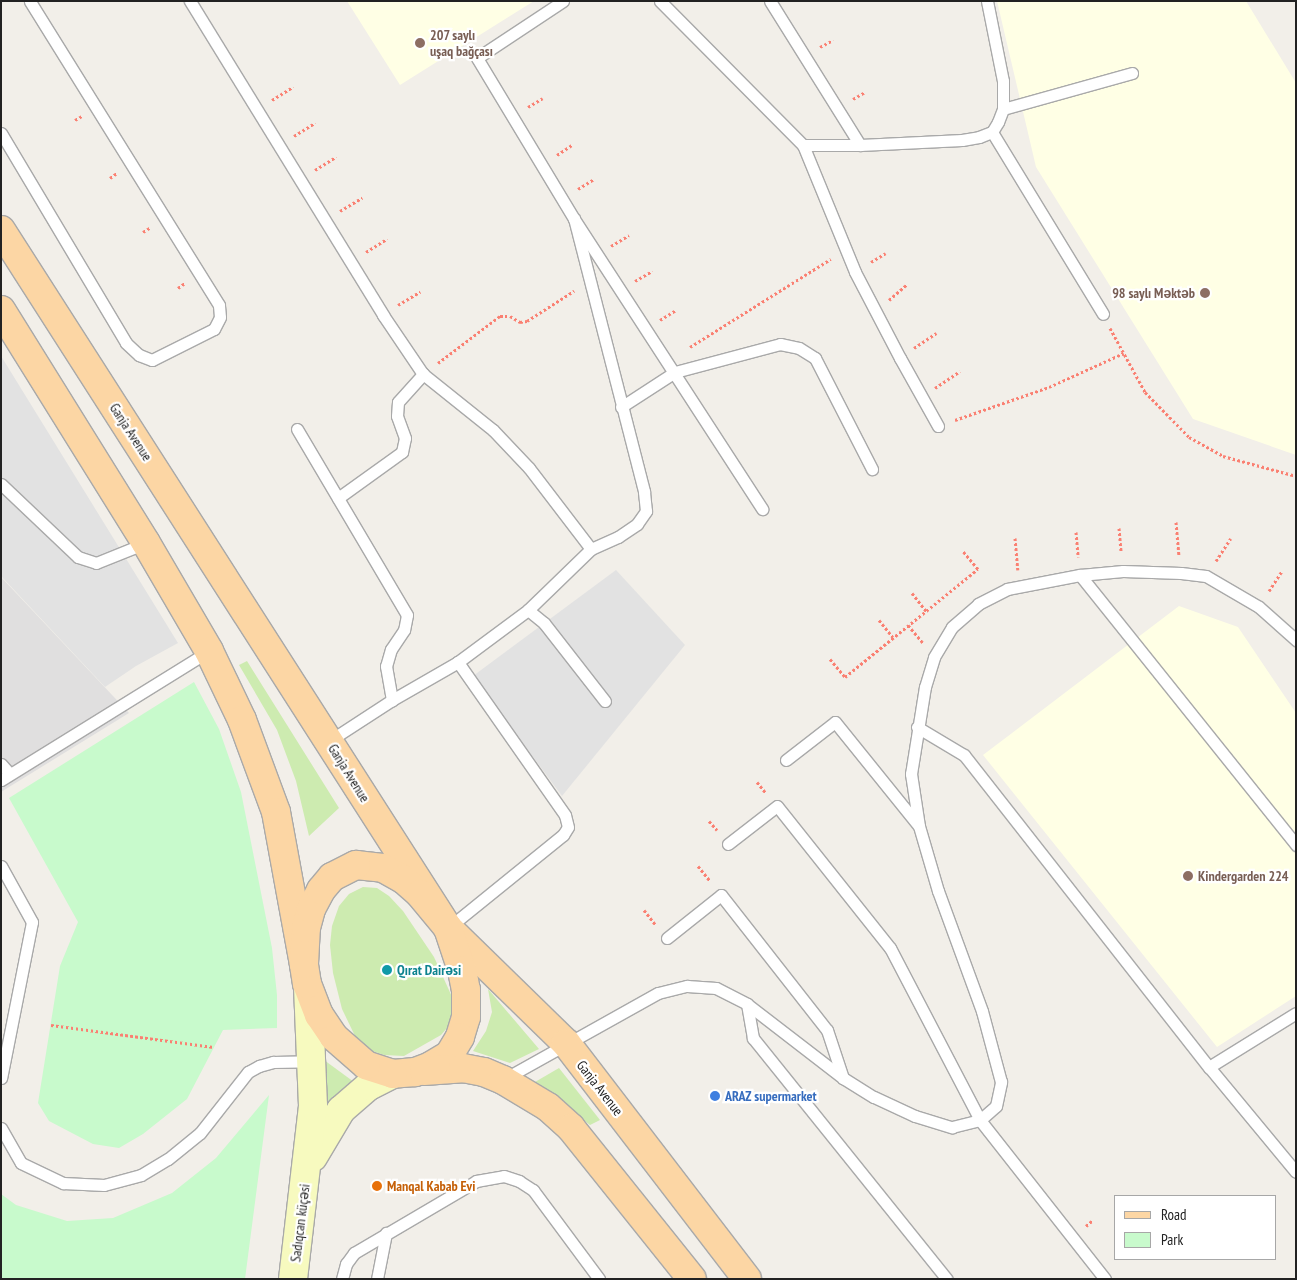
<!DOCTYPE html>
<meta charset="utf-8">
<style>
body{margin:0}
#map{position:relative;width:1297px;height:1280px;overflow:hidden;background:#f2efe9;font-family:"PT Sans Narrow",sans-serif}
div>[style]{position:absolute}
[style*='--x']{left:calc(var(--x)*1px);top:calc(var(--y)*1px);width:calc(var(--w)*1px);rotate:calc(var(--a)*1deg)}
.residential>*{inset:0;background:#e0dfdf}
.education>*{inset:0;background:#ffffe5}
.grass>*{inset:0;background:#cdebb0}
.park>*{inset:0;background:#c8facc}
.parking>*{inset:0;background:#e2e2e2}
.path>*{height:3px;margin-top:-1.5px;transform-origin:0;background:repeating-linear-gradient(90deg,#fa8072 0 2.5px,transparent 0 5px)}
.roads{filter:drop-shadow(1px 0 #a9a9a9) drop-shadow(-1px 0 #a9a9a9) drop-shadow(0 1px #a9a9a9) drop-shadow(0 -1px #a9a9a9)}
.lane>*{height:11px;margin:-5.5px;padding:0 5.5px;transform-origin:5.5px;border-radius:5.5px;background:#fff}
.secondary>*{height:28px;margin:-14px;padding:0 14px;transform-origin:14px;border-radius:14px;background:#f7fabf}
.primary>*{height:28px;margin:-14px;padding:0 14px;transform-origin:14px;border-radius:14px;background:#fcd6a4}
.dots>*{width:14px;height:14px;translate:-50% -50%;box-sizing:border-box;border:2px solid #fff;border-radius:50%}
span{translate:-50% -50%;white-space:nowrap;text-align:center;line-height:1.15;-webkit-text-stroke:4.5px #fff;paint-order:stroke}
.education-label{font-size:14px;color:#785e54;font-weight:700}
.left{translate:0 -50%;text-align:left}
.right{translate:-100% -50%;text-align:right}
.street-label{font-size:14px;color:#222}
.culture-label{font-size:14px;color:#0d838f;font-weight:700}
.shop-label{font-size:14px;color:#366cbe;font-weight:700}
.food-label{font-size:14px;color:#c56008;font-weight:700}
.frame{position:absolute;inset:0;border:2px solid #222;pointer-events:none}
.legend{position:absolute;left:1114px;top:1195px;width:162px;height:65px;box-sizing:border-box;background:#fff;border:1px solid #a7a7a7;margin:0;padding:6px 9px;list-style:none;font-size:15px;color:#222}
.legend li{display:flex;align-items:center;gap:10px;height:25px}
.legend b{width:25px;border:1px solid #a7a7a7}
</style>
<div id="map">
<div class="residential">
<div style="clip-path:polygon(1px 577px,129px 713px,1px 792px)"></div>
</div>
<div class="education">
<div style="clip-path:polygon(347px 1px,534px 1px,400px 85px)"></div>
<div style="clip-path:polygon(997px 1px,1246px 1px,1296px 83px,1296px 455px,1193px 419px,1036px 167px)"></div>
<div style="clip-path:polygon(1179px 606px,1238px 627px,1296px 713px,1296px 996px,1217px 1047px,983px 755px)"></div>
</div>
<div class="grass">
<div style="clip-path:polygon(247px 661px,339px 808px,309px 836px,296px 781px,277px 730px,239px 665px)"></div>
<div style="clip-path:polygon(363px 887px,377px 888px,389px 896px,403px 911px,434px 957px,453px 999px,454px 1020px,441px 1035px,404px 1056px,384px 1055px,369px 1050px,356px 1038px,342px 1009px,333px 973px,330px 945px,332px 926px,339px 906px,349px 894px)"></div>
<div style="clip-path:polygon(488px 989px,539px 1049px,510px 1063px,473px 1051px,486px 1031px,492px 1012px)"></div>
<div style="clip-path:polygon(324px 1060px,354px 1082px,322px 1116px)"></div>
<div style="clip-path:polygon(559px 1068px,600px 1120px,590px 1125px,535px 1082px)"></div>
</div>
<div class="park">
<div style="clip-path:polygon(194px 682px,219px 729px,241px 792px,272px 948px,277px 995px,277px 1028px,223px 1030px,187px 1099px,143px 1134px,119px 1148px,93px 1144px,49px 1121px,38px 1103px,60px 966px,78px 922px,9px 798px)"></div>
<div style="clip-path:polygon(269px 1095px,245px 1279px,1px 1279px,1px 1194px,16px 1205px,67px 1221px,113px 1218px,172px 1193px,216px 1158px)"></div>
</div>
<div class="parking">
<div style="clip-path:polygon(1px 356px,178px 643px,136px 666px,105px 687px,1px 576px)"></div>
<div style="clip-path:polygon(616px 570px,685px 645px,562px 796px,473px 676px)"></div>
</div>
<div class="path">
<div style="--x:820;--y:47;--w:15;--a:-28"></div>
<div style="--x:853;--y:99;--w:14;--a:-30"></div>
<div style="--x:272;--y:100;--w:25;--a:-32"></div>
<div style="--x:528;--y:107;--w:17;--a:-31"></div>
<div style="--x:75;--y:120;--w:8;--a:-30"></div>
<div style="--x:294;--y:136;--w:25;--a:-32"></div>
<div style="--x:557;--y:155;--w:18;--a:-34"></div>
<div style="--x:315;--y:170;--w:25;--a:-32"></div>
<div style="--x:110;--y:178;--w:9;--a:-36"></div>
<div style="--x:578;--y:189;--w:19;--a:-32"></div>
<div style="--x:340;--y:211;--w:26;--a:-31"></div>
<div style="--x:143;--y:232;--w:9;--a:-32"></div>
<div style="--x:611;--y:246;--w:21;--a:-31"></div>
<div style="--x:366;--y:252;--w:25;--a:-32"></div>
<div style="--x:871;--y:262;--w:17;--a:-31"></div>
<div style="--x:635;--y:281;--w:20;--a:-30"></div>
<div style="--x:178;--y:288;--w:9;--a:-36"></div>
<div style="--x:889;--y:300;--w:23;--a:-41"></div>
<div style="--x:398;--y:305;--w:26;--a:-31"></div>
<div style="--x:660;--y:320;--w:19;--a:-32"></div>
<div style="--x:1110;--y:328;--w:73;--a:61.3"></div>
<div style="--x:1145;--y:392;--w:63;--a:45.6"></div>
<div style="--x:1189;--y:437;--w:39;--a:29"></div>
<div style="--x:1223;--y:456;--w:76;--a:15.3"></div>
<div style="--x:690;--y:347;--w:166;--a:-32"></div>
<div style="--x:914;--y:348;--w:27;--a:-34"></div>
<div style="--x:438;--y:363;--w:78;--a:-37.2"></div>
<div style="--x:500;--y:316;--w:10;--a:0"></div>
<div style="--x:510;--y:316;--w:12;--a:31"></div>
<div style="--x:520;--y:322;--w:7;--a:-8"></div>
<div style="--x:527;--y:321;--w:56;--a:-32.6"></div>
<div style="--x:935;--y:388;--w:30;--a:-34"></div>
<div style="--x:955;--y:420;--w:100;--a:-19.3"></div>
<div style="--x:1049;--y:387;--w:82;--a:-24.4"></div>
<div style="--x:1176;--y:522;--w:34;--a:85"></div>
<div style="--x:1119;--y:528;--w:24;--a:85"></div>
<div style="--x:1076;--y:532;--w:25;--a:85"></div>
<div style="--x:1015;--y:538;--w:32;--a:85"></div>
<div style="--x:1216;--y:561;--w:27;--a:-57"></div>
<div style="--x:1269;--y:591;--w:24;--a:-57"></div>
<div style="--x:912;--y:593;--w:23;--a:52"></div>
<div style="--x:879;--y:620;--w:22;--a:51"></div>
<div style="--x:908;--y:625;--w:23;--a:50"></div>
<div style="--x:830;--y:659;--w:23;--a:50"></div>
<div style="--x:845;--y:677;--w:171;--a:-39.1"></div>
<div style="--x:978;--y:569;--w:23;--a:-130"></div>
<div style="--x:757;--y:782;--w:14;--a:51"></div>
<div style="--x:709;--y:821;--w:12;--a:48"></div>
<div style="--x:698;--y:866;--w:19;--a:51"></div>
<div style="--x:644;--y:910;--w:18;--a:52"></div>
<div style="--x:51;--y:1025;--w:164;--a:7.7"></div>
<div style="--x:1086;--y:1226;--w:9;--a:-41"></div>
</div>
<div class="roads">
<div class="lane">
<div style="--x:190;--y:1;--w:369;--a:58.4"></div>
<div style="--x:383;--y:315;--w:71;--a:55.9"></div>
<div style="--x:423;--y:374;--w:90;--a:38.7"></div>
<div style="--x:493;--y:430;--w:52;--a:46.5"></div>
<div style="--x:529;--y:468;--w:102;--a:52.6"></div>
<div style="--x:563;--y:1;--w:103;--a:146.5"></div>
<div style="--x:477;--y:58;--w:188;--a:58.9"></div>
<div style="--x:574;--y:219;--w:346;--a:57"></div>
<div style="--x:660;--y:1;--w:203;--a:45.2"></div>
<div style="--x:803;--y:145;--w:57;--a:0"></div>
<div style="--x:860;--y:145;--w:102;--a:-2.8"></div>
<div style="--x:962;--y:140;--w:17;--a:-10"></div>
<div style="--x:979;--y:137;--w:14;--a:-21"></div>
<div style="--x:992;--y:132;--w:12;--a:-59"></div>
<div style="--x:998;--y:122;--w:14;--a:-69"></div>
<div style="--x:1003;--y:109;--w:28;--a:-90"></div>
<div style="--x:1003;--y:81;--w:82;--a:-101.3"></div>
<div style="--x:770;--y:1;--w:170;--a:58"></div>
<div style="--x:1003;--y:109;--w:134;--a:-15.6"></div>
<div style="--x:992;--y:132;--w:213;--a:58.6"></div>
<div style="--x:1;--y:133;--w:244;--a:59.2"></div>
<div style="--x:126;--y:343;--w:18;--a:43"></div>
<div style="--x:139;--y:355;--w:14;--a:21"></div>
<div style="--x:152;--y:360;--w:69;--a:-26.6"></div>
<div style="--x:214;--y:329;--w:13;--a:-63"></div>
<div style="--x:220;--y:317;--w:12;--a:-95"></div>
<div style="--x:219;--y:305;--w:358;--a:-121.9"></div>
<div style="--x:803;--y:145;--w:137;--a:67.7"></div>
<div style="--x:855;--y:272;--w:97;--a:62.4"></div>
<div style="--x:900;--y:358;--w:78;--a:60.8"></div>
<div style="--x:621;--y:407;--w:64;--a:-32.9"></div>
<div style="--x:675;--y:372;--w:109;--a:-14.9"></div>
<div style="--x:780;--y:344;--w:19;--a:12"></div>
<div style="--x:799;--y:348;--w:19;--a:32"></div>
<div style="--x:815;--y:358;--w:125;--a:62.8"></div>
<div style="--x:297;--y:429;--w:216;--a:59.4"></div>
<div style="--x:407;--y:615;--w:15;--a:101"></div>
<div style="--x:404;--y:630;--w:23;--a:124"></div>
<div style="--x:391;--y:649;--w:18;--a:106"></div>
<div style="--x:386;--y:666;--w:35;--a:80"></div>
<div style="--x:1;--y:484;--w:106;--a:43.5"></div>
<div style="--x:78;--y:557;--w:19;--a:18"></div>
<div style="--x:96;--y:563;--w:54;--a:-21.8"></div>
<div style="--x:338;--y:498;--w:79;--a:-35.7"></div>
<div style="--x:402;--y:452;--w:14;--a:-78"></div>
<div style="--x:405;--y:438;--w:23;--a:-110"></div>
<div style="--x:397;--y:416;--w:14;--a:-86"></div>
<div style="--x:398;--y:402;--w:38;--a:-48"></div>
<div style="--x:1080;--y:575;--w:346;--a:51.3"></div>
<div style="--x:528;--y:610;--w:21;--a:39"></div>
<div style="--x:544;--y:623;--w:99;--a:52"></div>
<div style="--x:917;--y:727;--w:55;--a:30.8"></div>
<div style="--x:964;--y:755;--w:397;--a:51.9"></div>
<div style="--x:1209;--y:1067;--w:136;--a:50.4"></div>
<div style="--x:329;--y:741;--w:75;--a:-33.1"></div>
<div style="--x:392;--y:700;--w:76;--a:-29.9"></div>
<div style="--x:458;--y:662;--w:87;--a:-36.6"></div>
<div style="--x:528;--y:610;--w:88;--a:-44.1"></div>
<div style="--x:591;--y:549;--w:30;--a:-24"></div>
<div style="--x:618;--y:537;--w:23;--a:-34"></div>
<div style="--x:637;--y:524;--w:16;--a:-55"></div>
<div style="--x:646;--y:511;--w:20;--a:-96"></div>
<div style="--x:644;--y:491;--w:281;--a:-104.4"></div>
<div style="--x:786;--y:760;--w:62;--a:-37.8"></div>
<div style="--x:835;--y:722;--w:132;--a:51.1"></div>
<div style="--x:1;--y:764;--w:13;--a:48"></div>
<div style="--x:1;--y:780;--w:245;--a:-31.8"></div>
<div style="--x:1;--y:866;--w:64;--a:61"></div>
<div style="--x:32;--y:922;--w:159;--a:101.2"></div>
<div style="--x:448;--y:928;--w:148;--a:-39"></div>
<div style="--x:563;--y:835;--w:9;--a:-58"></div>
<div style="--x:568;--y:827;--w:12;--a:-104"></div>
<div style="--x:565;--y:815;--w:187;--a:-125"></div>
<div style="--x:667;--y:938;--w:69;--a:-38.5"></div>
<div style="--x:721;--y:895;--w:172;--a:51.9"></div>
<div style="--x:827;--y:1030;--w:51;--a:71.6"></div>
<div style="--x:747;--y:1004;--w:35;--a:80"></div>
<div style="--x:753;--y:1038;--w:309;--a:51.2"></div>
<div style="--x:1209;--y:1067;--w:102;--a:-31.8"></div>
<div style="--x:504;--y:1079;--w:176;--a:-29.2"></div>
<div style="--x:658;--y:993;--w:30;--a:-14"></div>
<div style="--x:687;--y:986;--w:29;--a:4"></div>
<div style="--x:716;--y:988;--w:35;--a:27"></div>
<div style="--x:747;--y:1004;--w:121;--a:37.6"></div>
<div style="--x:843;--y:1078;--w:36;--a:32"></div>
<div style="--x:874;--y:1097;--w:45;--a:24.9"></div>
<div style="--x:915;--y:1116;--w:39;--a:17"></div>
<div style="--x:952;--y:1127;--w:29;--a:-14"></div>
<div style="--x:980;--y:1120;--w:194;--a:-117.6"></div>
<div style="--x:890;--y:948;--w:181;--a:-128.5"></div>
<div style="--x:777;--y:806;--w:62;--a:142.2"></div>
<div style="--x:1;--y:1128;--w:40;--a:60.3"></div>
<div style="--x:21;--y:1163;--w:47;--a:25.5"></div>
<div style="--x:63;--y:1183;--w:41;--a:2.8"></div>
<div style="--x:104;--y:1185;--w:38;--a:-15"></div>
<div style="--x:141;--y:1175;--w:31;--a:-31"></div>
<div style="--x:168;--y:1159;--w:41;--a:-39.1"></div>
<div style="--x:200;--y:1133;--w:78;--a:-51.8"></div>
<div style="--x:248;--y:1072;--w:13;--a:-29"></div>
<div style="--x:259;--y:1066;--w:15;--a:-16"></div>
<div style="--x:273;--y:1062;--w:39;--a:-1"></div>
<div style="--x:342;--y:1279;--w:16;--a:-75"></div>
<div style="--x:346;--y:1264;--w:14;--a:-54"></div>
<div style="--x:354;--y:1253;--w:142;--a:-30.5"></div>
<div style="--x:476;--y:1181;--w:28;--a:-10"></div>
<div style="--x:504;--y:1176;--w:16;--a:18"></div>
<div style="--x:519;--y:1181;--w:17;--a:33"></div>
<div style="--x:533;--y:1190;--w:111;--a:53.4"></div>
<div style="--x:377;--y:1279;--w:47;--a:-78.9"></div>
<div style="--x:1105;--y:1279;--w:202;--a:-128.2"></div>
<div style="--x:980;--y:1120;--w:21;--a:-41"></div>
<div style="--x:996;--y:1106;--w:25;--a:-78"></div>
<div style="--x:1001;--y:1082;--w:73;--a:-105"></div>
<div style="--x:982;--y:1011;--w:128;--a:-110.1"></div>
<div style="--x:938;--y:891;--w:68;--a:-106.3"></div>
<div style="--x:919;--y:826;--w:53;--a:-98.7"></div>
<div style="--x:911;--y:774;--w:88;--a:-80.9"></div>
<div style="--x:925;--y:687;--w:31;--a:-73"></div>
<div style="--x:934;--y:657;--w:35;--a:-59"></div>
<div style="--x:952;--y:627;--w:35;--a:-41"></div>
<div style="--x:978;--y:604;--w:33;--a:-27"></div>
<div style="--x:1007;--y:589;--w:74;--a:-10.9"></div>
<div style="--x:1080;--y:575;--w:43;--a:-5.3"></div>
<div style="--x:1123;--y:571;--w:58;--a:2"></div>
<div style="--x:1181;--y:573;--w:25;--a:7"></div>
<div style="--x:1206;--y:576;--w:61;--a:30.3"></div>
<div style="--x:1259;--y:607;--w:50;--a:41.7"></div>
</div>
<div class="secondary">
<div style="--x:313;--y:1157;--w:55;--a:-59.2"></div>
<div style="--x:341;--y:1110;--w:37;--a:-41"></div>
<div style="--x:369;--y:1086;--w:27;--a:-27"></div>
<div style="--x:293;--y:1279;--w:174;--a:-83.4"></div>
<div style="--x:313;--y:1106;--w:118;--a:-92.4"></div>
</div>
<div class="primary">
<div style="--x:1;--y:230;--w:829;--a:57.36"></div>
<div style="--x:448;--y:928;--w:165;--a:44.3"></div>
<div style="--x:566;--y:1043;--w:297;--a:52.5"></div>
<div style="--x:1;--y:310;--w:274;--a:58.1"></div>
<div style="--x:146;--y:543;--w:125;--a:59.7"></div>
<div style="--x:209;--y:651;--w:76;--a:64.4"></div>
<div style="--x:242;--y:720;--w:98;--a:69.7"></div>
<div style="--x:276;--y:812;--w:155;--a:79.6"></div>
<div style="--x:356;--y:865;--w:27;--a:6"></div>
<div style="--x:383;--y:868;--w:23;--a:29"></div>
<div style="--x:403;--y:879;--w:23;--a:41"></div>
<div style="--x:420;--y:894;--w:44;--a:50.5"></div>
<div style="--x:448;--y:928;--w:44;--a:71.6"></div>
<div style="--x:462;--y:970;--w:20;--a:79"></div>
<div style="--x:466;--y:990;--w:27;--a:90"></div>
<div style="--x:466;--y:1017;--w:21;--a:107"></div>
<div style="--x:460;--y:1037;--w:21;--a:121"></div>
<div style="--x:449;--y:1055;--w:21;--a:149"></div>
<div style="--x:431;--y:1066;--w:17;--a:159"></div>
<div style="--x:415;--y:1072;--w:22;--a:175"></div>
<div style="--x:393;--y:1074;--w:28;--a:-162"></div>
<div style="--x:366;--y:1065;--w:43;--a:-138.8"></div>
<div style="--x:334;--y:1037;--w:27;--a:-124"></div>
<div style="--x:319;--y:1015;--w:33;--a:-111"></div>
<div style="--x:307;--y:984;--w:20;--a:-99"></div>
<div style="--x:304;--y:964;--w:36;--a:-87"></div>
<div style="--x:306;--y:928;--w:20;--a:-75"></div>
<div style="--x:311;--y:909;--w:21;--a:-62"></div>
<div style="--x:321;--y:890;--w:17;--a:-50"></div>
<div style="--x:332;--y:877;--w:27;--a:-27"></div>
<div style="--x:424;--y:1071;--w:39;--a:-4"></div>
<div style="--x:463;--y:1068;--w:21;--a:11"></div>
<div style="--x:484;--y:1072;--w:21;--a:23"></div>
<div style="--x:503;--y:1080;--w:52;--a:31"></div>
<div style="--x:548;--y:1107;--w:31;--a:42"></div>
<div style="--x:571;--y:1128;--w:193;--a:51.3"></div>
</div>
</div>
<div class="dots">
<div style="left:420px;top:43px;background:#8d6e63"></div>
<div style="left:1205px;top:293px;background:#8d6e63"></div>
<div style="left:1188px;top:876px;background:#8d6e63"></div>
<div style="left:387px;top:970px;background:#0f9aa8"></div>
<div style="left:715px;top:1096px;background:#3f7fe0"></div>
<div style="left:377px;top:1186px;background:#e8710a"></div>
</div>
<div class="education-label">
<span class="left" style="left:430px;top:43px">207 saylı<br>uşaq bağçası</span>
<span class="right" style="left:1195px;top:293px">98 saylı Məktəb</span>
<span class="left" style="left:1198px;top:876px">Kindergarden 224</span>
</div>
<div class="street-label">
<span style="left:131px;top:432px;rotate:57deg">Ganja Avenue</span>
<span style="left:349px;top:773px;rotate:58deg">Ganja Avenue</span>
<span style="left:600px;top:1088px;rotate:52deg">Ganja Avenue</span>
<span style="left:300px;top:1223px;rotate:-83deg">Sadıqcan küçəsi</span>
</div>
<div class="culture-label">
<span class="left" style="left:397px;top:970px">Qırat Dairəsi</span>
</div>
<div class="shop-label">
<span class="left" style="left:725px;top:1096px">ARAZ supermarket</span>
</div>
<div class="food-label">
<span class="left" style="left:387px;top:1186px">Manqal Kabab Evi</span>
</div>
<div class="frame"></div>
<ul class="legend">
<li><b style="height:6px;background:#fcd6a4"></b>Road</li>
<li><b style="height:14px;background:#c8facc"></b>Park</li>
</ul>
</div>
